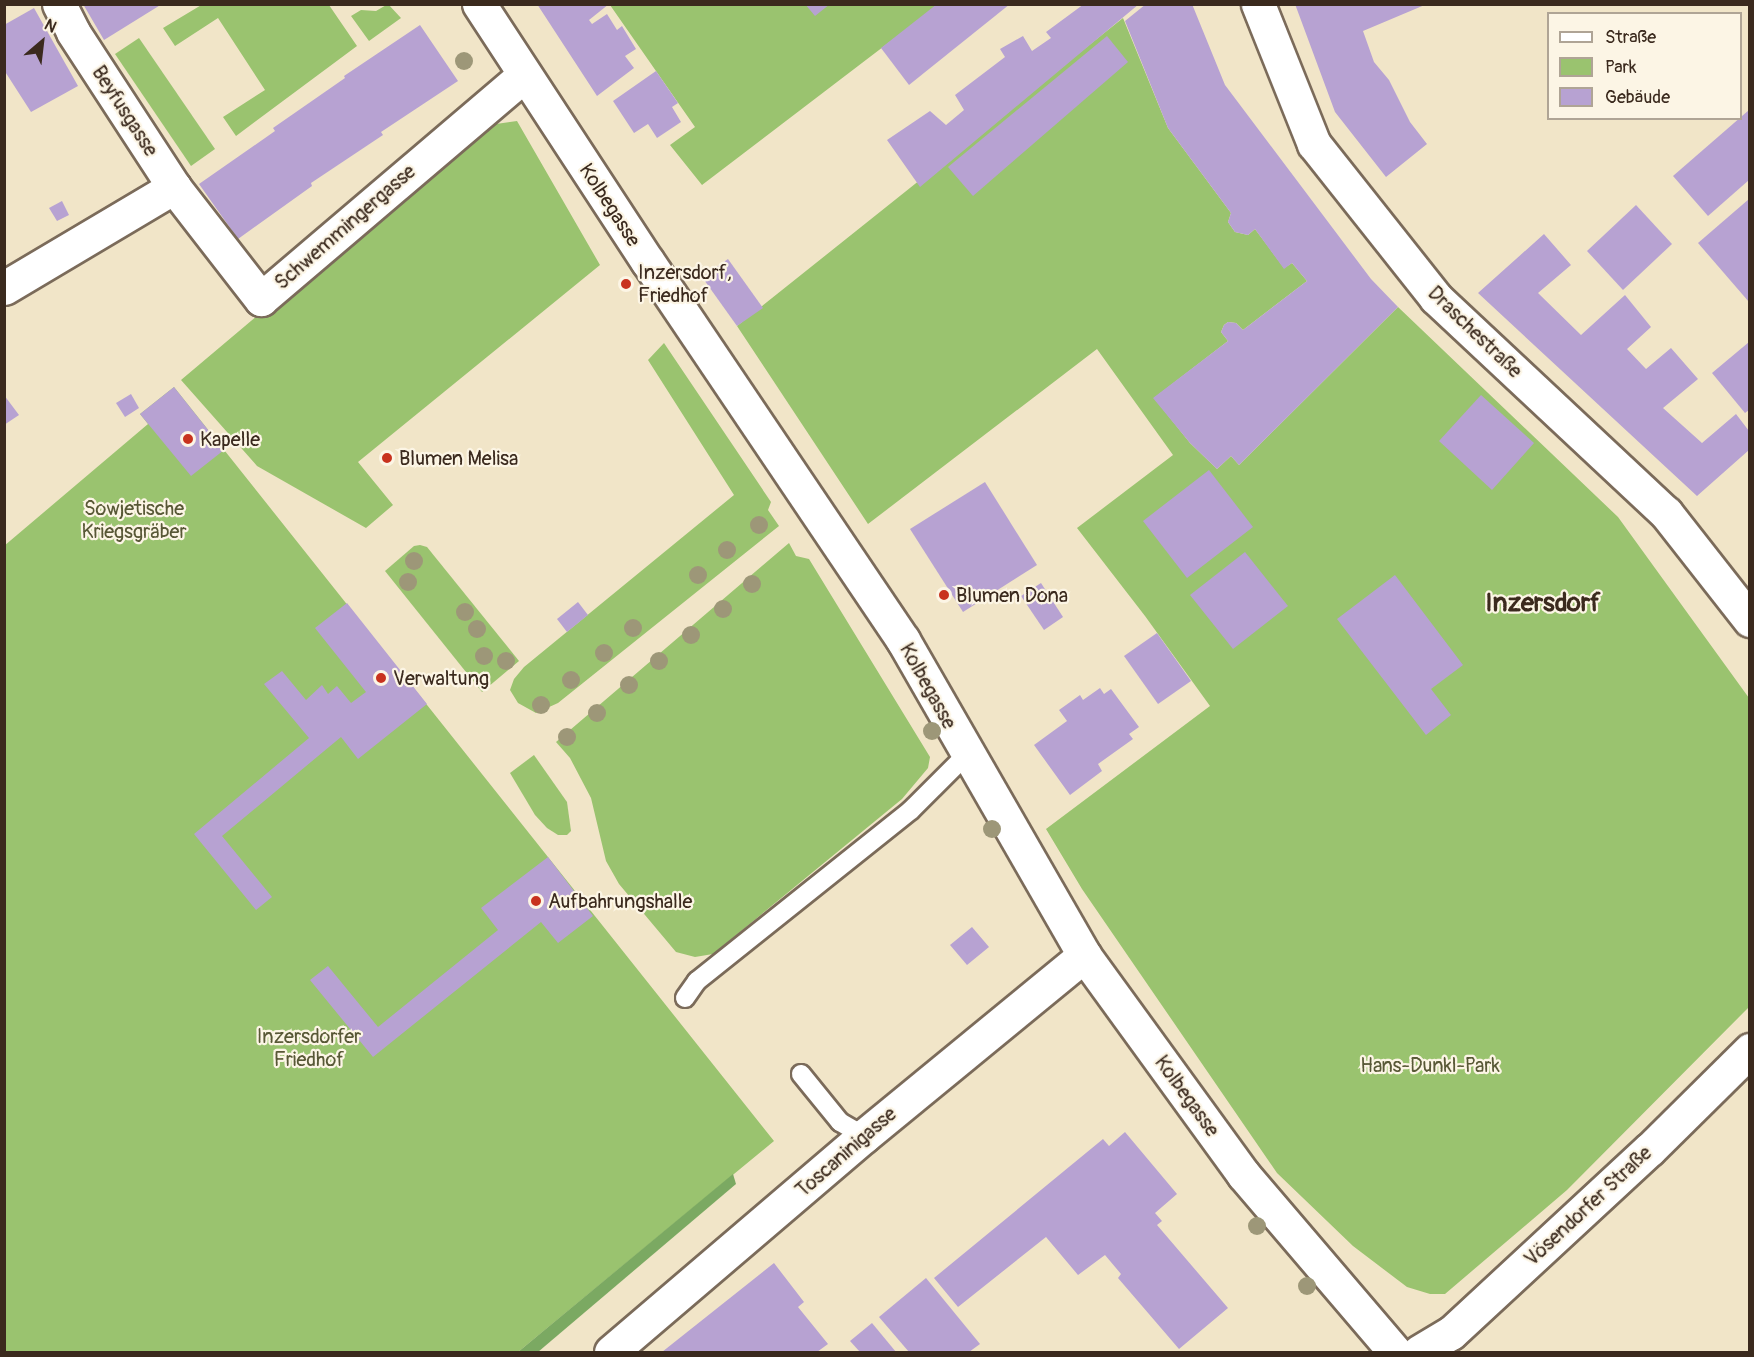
<!DOCTYPE html>
<meta charset="utf-8">
<style>
body{margin:0}
#map{position:relative;width:1754px;height:1357px;overflow:hidden;background:#f1e5c8;font-family:Pangolin,sans-serif}
div>[style]{position:absolute}
[style*='--x']{left:calc(var(--x)*1px);top:calc(var(--y)*1px);width:calc(var(--w)*1px);rotate:calc(var(--a)*1deg)}
.green>*{inset:0;background:#9ac36f}
.forest>*{inset:0;background:#7ba962}
.building>*{inset:0;background:#b7a2d2}
.roads{filter:drop-shadow(2px 0 #7b6b5a) drop-shadow(-2px 0 #7b6b5a) drop-shadow(0 2px #7b6b5a) drop-shadow(0 -2px #7b6b5a)}
.lane>*{height:18px;margin:-9px;padding:0 9px;transform-origin:9px;border-radius:9px;background:#fff}
.street>*{height:33px;margin:-16.5px;padding:0 16.5px;transform-origin:16.5px;border-radius:16.5px;background:#fff}
.secondary>*{height:33px;margin:-16.5px;padding:0 16.5px;transform-origin:16.5px;border-radius:16.5px;background:#fff}
.trees>*{width:18px;height:18px;margin:-9px;border-radius:50%;background:#9d9778}
.dots>*{width:16px;height:16px;translate:-50% -50%;box-sizing:border-box;border:3px solid #fcf5e5;border-radius:50%}
span{translate:-50% -50%;white-space:nowrap;text-align:center;line-height:1.15;-webkit-text-stroke:4.5px #fcf5e5;paint-order:stroke}
.street-label{font-size:20px;color:#3b2a1e}
.poi-label{font-size:20px;color:#3b2a1e}
.left{translate:0 -50%;text-align:left}
.park-label{font-size:20px;color:#585836}
.district-label{font-size:26px;color:#3b2a1e;font-weight:700}
.frame{position:absolute;inset:0;border:6px solid #3b2a1e;pointer-events:none}
.legend{position:absolute;left:1547px;top:12px;width:195px;height:108px;box-sizing:border-box;background:#fcf5e5;border:2px solid #afa495;margin:0;padding:8px 10px;list-style:none;font-size:18px;color:#3b2a1e}
.legend li{display:flex;align-items:center;gap:12px;height:30px}
.legend b{width:30px;border:2px solid #afa495}
.north{position:absolute;left:12px;top:12px;width:60px;height:60px;-webkit-text-stroke:4px #fcf5e5;paint-order:stroke;rotate:28deg;font-size:16px;font-weight:700;line-height:24px;text-align:center;color:#3b2a1e}
.north::after{content:'';display:block;margin:auto;width:21px;height:27px;background:#3b2a1e;clip-path:polygon(50% 0,100% 100%,50% 72%,0 100%)}
</style>
<div id="map">
<div class="green">
<div style="clip-path:polygon(203px 4px,329px 5px,357px 46px,236px 136px,223px 117px,265px 90px,218px 18px,175px 46px,163px 28px)"></div>
<div style="clip-path:polygon(388px 4px,401px 18px,369px 41px,351px 16px,361px 10px,376px 11px)"></div>
<div style="clip-path:polygon(610px 5px,938px 5px,702px 185px,670px 145px,695px 127px)"></div>
<div style="clip-path:polygon(1123px 18px,1168px 128px,1231px 213px,1228px 222px,1235px 232px,1248px 235px,1255px 229px,1284px 268px,1292px 263px,1307px 281px,1243px 330px,1236px 323px,1228px 322px,1224px 325px,1221px 332px,1228px 341px,1154px 398px,1190px 443px,1217px 469px,1231px 456px,1239px 465px,1398px 307px,1618px 517px,1749px 698px,1749px 1007px,1567px 1190px,1445px 1294px,1430px 1294px,1407px 1287px,1353px 1246px,1277px 1173px,1082px 889px,1046px 829px,1210px 706px,1145px 616px,1077px 528px,1173px 455px,1097px 349px,868px 524px,737px 326px)"></div>
<div style="clip-path:polygon(139px 38px,215px 149px,191px 166px,115px 54px)"></div>
<div style="clip-path:polygon(517px 121px,600px 265px,358px 462px,393px 505px,366px 528px,257px 466px,181px 380px,482px 126px)"></div>
<div style="clip-path:polygon(664px 343px,771px 502px,768px 510px,779px 526px,558px 703px,536px 713px,518px 703px,510px 690px,514px 679px,524px 667px,734px 495px,648px 360px)"></div>
<div style="clip-path:polygon(174px 387px,774px 1141px,518px 1352px,5px 1352px,4px 546px,148px 424px,140px 414px)"></div>
<div style="clip-path:polygon(789px 543px,796px 556px,809px 559px,930px 757px,928px 768px,902px 799px,713px 954px,695px 957px,676px 952px,619px 884px,606px 861px,591px 798px,570px 758px,556px 742px)"></div>
<div style="clip-path:polygon(420px 545px,427px 547px,519px 661px,482px 692px,385px 571px,414px 546px)"></div>
<div style="clip-path:polygon(534px 755px,567px 802px,571px 831px,567px 835px,558px 835px,547px 828px,535px 815px,510px 773px)"></div>
</div>
<div class="forest">
<div style="clip-path:polygon(733px 1174px,736px 1184px,538px 1352px,518px 1352px)"></div>
</div>
<div class="building">
<div style="clip-path:polygon(83px 4px,162px 4px,104px 40px)"></div>
<div style="clip-path:polygon(537px 4px,609px 4px,589px 20px,592px 24px,607px 14px,617px 30px,622px 26px,636px 49px,625px 56px,634px 68px,597px 96px)"></div>
<div style="clip-path:polygon(805px 4px,830px 4px,815px 16px)"></div>
<div style="clip-path:polygon(937px 4px,1010px 4px,909px 85px,881px 48px)"></div>
<div style="clip-path:polygon(1084px 4px,1139px 4px,920px 187px,887px 140px,930px 111px,946px 125px,964px 110px,955px 95px,1005px 57px,1000px 49px,1023px 36px,1032px 51px,1051px 38px,1046px 32px)"></div>
<div style="clip-path:polygon(1146px 4px,1192px 4px,1225px 85px,1371px 279px,1398px 307px,1239px 465px,1231px 456px,1217px 469px,1190px 443px,1153px 398px,1228px 341px,1221px 332px,1224px 325px,1228px 322px,1236px 323px,1243px 330px,1307px 281px,1292px 263px,1284px 269px,1255px 229px,1248px 235px,1235px 232px,1228px 222px,1231px 213px,1168px 128px,1125px 21px)"></div>
<div style="clip-path:polygon(1295px 4px,1427px 4px,1363px 31px,1374px 62px,1389px 80px,1410px 122px,1427px 144px,1386px 177px,1335px 112px)"></div>
<div style="clip-path:polygon(34px 8px,78px 86px,31px 112px,4px 70px,4px 25px)"></div>
<div style="clip-path:polygon(420px 25px,458px 81px,381px 132px,383px 135px,311px 183px,312px 186px,238px 239px,199px 184px,275px 131px,273px 128px,345px 78px,344px 76px)"></div>
<div style="clip-path:polygon(1107px 36px,1128px 62px,973px 196px,948px 167px)"></div>
<div style="clip-path:polygon(656px 71px,678px 103px,672px 107px,681px 122px,657px 138px,648px 124px,634px 133px,613px 101px)"></div>
<div style="clip-path:polygon(1749px 110px,1749px 180px,1708px 216px,1673px 176px)"></div>
<div style="clip-path:polygon(1749px 199px,1749px 302px,1698px 243px)"></div>
<div style="clip-path:polygon(62px 201px,69px 215px,57px 221px,49px 208px)"></div>
<div style="clip-path:polygon(1636px 205px,1672px 244px,1623px 290px,1587px 251px)"></div>
<div style="clip-path:polygon(1544px 234px,1571px 265px,1538px 293px,1581px 335px,1625px 295px,1651px 327px,1627px 349px,1646px 369px,1671px 348px,1698px 379px,1663px 408px,1702px 443px,1736px 414px,1749px 431px,1749px 450px,1697px 496px,1478px 293px)"></div>
<div style="clip-path:polygon(728px 259px,763px 308px,737px 326px,702px 277px)"></div>
<div style="clip-path:polygon(1749px 342px,1749px 410px,1745px 413px,1712px 373px)"></div>
<div style="clip-path:polygon(174px 387px,224px 450px,191px 476px,140px 414px)"></div>
<div style="clip-path:polygon(131px 394px,139px 408px,125px 417px,116px 403px)"></div>
<div style="clip-path:polygon(4px 395px,19px 415px,4px 425px)"></div>
<div style="clip-path:polygon(1481px 395px,1534px 443px,1492px 490px,1439px 441px)"></div>
<div style="clip-path:polygon(1209px 470px,1253px 527px,1187px 578px,1143px 521px)"></div>
<div style="clip-path:polygon(985px 482px,1037px 565px,963px 612px,910px 529px)"></div>
<div style="clip-path:polygon(1245px 552px,1288px 606px,1233px 649px,1190px 595px)"></div>
<div style="clip-path:polygon(1395px 575px,1463px 665px,1431px 689px,1451px 715px,1426px 735px,1337px 619px)"></div>
<div style="clip-path:polygon(1041px 583px,1063px 617px,1044px 630px,1021px 596px)"></div>
<div style="clip-path:polygon(578px 602px,588px 615px,567px 632px,557px 619px)"></div>
<div style="clip-path:polygon(347px 603px,427px 704px,358px 759px,341px 737px,222px 836px,272px 897px,256px 910px,194px 834px,309px 738px,264px 684px,282px 671px,306px 700px,322px 685px,328px 694px,337px 686px,351px 703px,366px 692px,315px 628px)"></div>
<div style="clip-path:polygon(1157px 633px,1191px 681px,1158px 704px,1124px 656px)"></div>
<div style="clip-path:polygon(1100px 688px,1104px 694px,1111px 689px,1139px 727px,1129px 734px,1133px 739px,1098px 764px,1102px 771px,1070px 795px,1034px 745px,1067px 721px,1059px 710px,1080px 695px,1083px 700px)"></div>
<div style="clip-path:polygon(548px 857px,593px 916px,558px 943px,541px 922px,373px 1057px,310px 980px,328px 966px,378px 1027px,498px 930px,481px 908px)"></div>
<div style="clip-path:polygon(972px 927px,989px 947px,967px 965px,950px 945px)"></div>
<div style="clip-path:polygon(1125px 1132px,1177px 1194px,1155px 1213px,1162px 1221px,1157px 1225px,1228px 1308px,1179px 1349px,1118px 1278px,1121px 1274px,1105px 1255px,1078px 1275px,1046px 1237px,958px 1307px,934px 1278px,1103px 1139px,1109px 1146px)"></div>
<div style="clip-path:polygon(774px 1263px,804px 1302px,798px 1307px,828px 1344px,817px 1352px,662px 1352px)"></div>
<div style="clip-path:polygon(926px 1278px,980px 1344px,969px 1352px,909px 1352px,879px 1317px)"></div>
<div style="clip-path:polygon(872px 1323px,896px 1352px,860px 1352px,850px 1341px)"></div>
</div>
<div class="roads">
<div class="lane">
<div style="--x:685;--y:998;--w:21;--a:-55"></div>
<div style="--x:697;--y:981;--w:274;--a:-38.6"></div>
<div style="--x:911;--y:810;--w:79;--a:-45"></div>
<div style="--x:801;--y:1074;--w:62;--a:50.9"></div>
<div style="--x:840;--y:1122;--w:28;--a:30"></div>
</div>
<div class="street">
<div style="--x:59;--y:4;--w:31;--a:63"></div>
<div style="--x:73;--y:32;--w:185;--a:56.9"></div>
<div style="--x:4;--y:288;--w:198;--a:-30.7"></div>
<div style="--x:174;--y:187;--w:142;--a:52.2"></div>
<div style="--x:261;--y:299;--w:345;--a:-40.4"></div>
<div style="--x:611;--y:1352;--w:333;--a:-40.5"></div>
<div style="--x:864;--y:1136;--w:285;--a:-39.4"></div>
</div>
<div class="secondary">
<div style="--x:479;--y:4;--w:308;--a:56.8"></div>
<div style="--x:648;--y:262;--w:456;--a:56"></div>
<div style="--x:903;--y:640;--w:363;--a:60.1"></div>
<div style="--x:1084;--y:955;--w:271;--a:54"></div>
<div style="--x:1243;--y:1174;--w:234;--a:49.5"></div>
<div style="--x:1258;--y:4;--w:151;--a:68.2"></div>
<div style="--x:1314;--y:144;--w:196;--a:51.6"></div>
<div style="--x:1436;--y:298;--w:315;--a:43.1"></div>
<div style="--x:1666;--y:513;--w:136;--a:51.9"></div>
<div style="--x:1419;--y:1352;--w:37;--a:-31"></div>
<div style="--x:1451;--y:1333;--w:271;--a:-42.8"></div>
<div style="--x:1650;--y:1149;--w:141;--a:-44.7"></div>
</div>
</div>
<div class="trees">
<div style="left:464px;top:61px"></div>
<div style="left:759px;top:525px"></div>
<div style="left:727px;top:550px"></div>
<div style="left:414px;top:561px"></div>
<div style="left:698px;top:575px"></div>
<div style="left:408px;top:582px"></div>
<div style="left:752px;top:584px"></div>
<div style="left:723px;top:609px"></div>
<div style="left:465px;top:612px"></div>
<div style="left:633px;top:628px"></div>
<div style="left:477px;top:629px"></div>
<div style="left:691px;top:635px"></div>
<div style="left:604px;top:653px"></div>
<div style="left:484px;top:656px"></div>
<div style="left:506px;top:661px"></div>
<div style="left:659px;top:661px"></div>
<div style="left:571px;top:680px"></div>
<div style="left:629px;top:685px"></div>
<div style="left:541px;top:705px"></div>
<div style="left:597px;top:713px"></div>
<div style="left:932px;top:731px"></div>
<div style="left:567px;top:737px"></div>
<div style="left:992px;top:829px"></div>
<div style="left:1257px;top:1226px"></div>
<div style="left:1307px;top:1286px"></div>
</div>
<div class="dots">
<div style="left:626px;top:284px;background:#c8321e"></div>
<div style="left:188px;top:439px;background:#c8321e"></div>
<div style="left:387px;top:458px;background:#c8321e"></div>
<div style="left:944px;top:595px;background:#c8321e"></div>
<div style="left:381px;top:678px;background:#c8321e"></div>
<div style="left:536px;top:901px;background:#c8321e"></div>
</div>
<div class="street-label">
<span style="left:125px;top:111px;rotate:57deg">Beyfusgasse</span>
<span style="left:610px;top:205px;rotate:57deg">Kolbegasse</span>
<span style="left:345px;top:227px;rotate:-41deg">Schwemmingergasse</span>
<span style="left:1475px;top:332px;rotate:44deg">Draschestraße</span>
<span style="left:928px;top:686px;rotate:61deg">Kolbegasse</span>
<span style="left:1187px;top:1096px;rotate:54deg">Kolbegasse</span>
<span style="left:846px;top:1152px;rotate:-41deg">Toscaninigasse</span>
<span style="left:1588px;top:1206px;rotate:-43deg">Vösendorfer Straße</span>
</div>
<div class="poi-label">
<span class="left" style="left:638px;top:284px">Inzersdorf,<br>Friedhof</span>
<span class="left" style="left:200px;top:439px">Kapelle</span>
<span class="left" style="left:399px;top:458px">Blumen Melisa</span>
<span class="left" style="left:956px;top:595px">Blumen Dona</span>
<span class="left" style="left:393px;top:678px">Verwaltung</span>
<span class="left" style="left:548px;top:901px">Aufbahrungshalle</span>
</div>
<div class="park-label">
<span style="left:134px;top:520px">Sowjetische<br>Kriegsgräber</span>
<span style="left:309px;top:1048px">Inzersdorfer<br>Friedhof</span>
<span style="left:1430px;top:1065px">Hans-Dunkl-Park</span>
</div>
<div class="district-label">
<span style="left:1543px;top:604px">Inzersdorf</span>
</div>
<div class="frame"></div>
<ul class="legend">
<li><b style="height:8px;background:#fff"></b>Straße</li>
<li><b style="height:16px;background:#9ac36f"></b>Park</li>
<li><b style="height:16px;background:#b7a2d2"></b>Gebäude</li>
</ul>
<div class="north">N</div>
</div>
